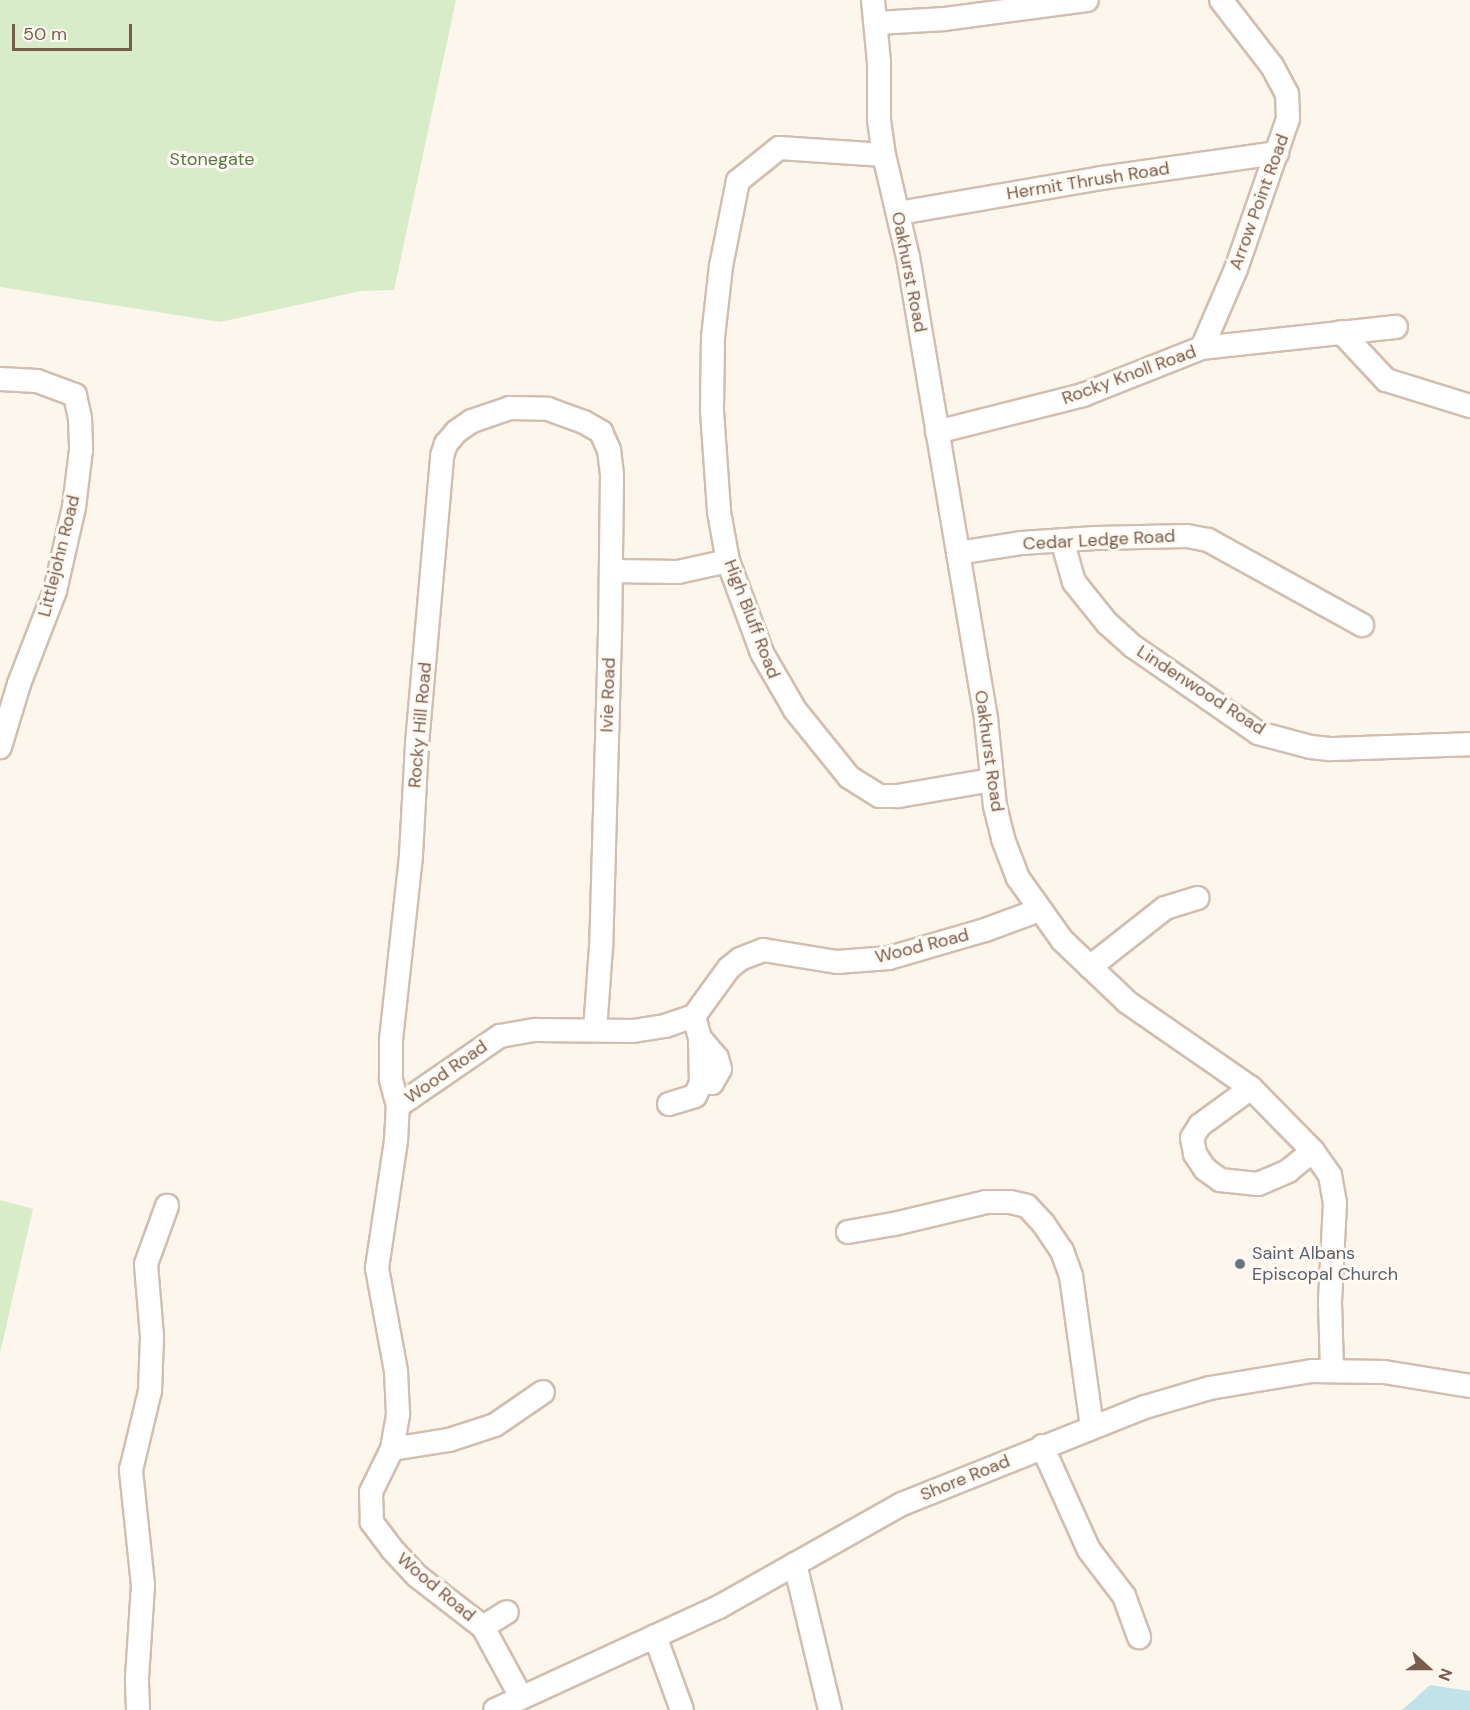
<!DOCTYPE html>
<style>
body{margin:0}
#map{position:relative;width:1470px;height:1710px;overflow:hidden;background:#fdf6ec;font-family:"DM Sans",sans-serif}
div>[style]{position:absolute}
[style*='--x']{left:calc(var(--x)*1px);top:calc(var(--y)*1px);width:calc(var(--w)*1px);rotate:calc(var(--a)*1deg)}
.green>*{inset:0;background:#d8ecc9}
.water>*{inset:0;background:#bfe3e8}
.roads{filter:drop-shadow(2px 0 #d1beb0) drop-shadow(-2px 0 #d1beb0) drop-shadow(0 2px #d1beb0) drop-shadow(0 -2px #d1beb0)}
.minor>*{height:22px;margin:-11px;padding:0 11px;transform-origin:11px;border-radius:11px;background:#fff}
.dots>*{width:16px;height:16px;translate:-50% -50%;box-sizing:border-box;border:3px solid #fffaf3;border-radius:50%}
span{translate:-50% -50%;white-space:nowrap;text-align:center;line-height:1.15;-webkit-text-stroke:6px #fffaf3;paint-order:stroke}
.park-label{font-size:18px;color:#537a41}
.street-label{font-size:18px;color:#7a5c4d}
.worship-label{font-size:18px;color:#5b616d}
.left{translate:0 -50%;text-align:left}
.north{position:absolute;left:1398px;top:1638px;width:60px;height:60px;-webkit-text-stroke:4px #fffaf3;paint-order:stroke;rotate:111deg;font-size:16px;font-weight:700;line-height:24px;text-align:center;color:#7a5c4d}
.north::after{content:'';display:block;margin:auto;width:21px;height:27px;background:#7a5c4d;clip-path:polygon(50% 0,100% 100%,50% 72%,0 100%)}
.scale{position:absolute;left:12px;top:24px;width:120px;height:27px;box-sizing:border-box;border:3px solid #7a5c4d;border-top:0;padding-left:8px;font-size:18px;line-height:21px;white-space:nowrap;color:#7a5c4d;-webkit-text-stroke:4px #fffaf3;paint-order:stroke}
</style>
<div id="map">
<div class="green">
<div style="clip-path:polygon(0 0,456px 0,394px 290px,361px 291px,220px 322px,0 287px)"></div>
<div style="clip-path:polygon(0 1200px,33px 1209px,0 1353px)"></div>
</div>
<div class="water">
<div style="clip-path:polygon(1430px 1685px,1470px 1691px,1470px 1710px,1402px 1710px)"></div>
</div>
<div class="roads">
<div class="minor">
<div style="--x:873;--y:0;--w:62;--a:84.5"></div>
<div style="--x:879;--y:62;--w:58;--a:90"></div>
<div style="--x:879;--y:120;--w:35;--a:82"></div>
<div style="--x:884;--y:155;--w:105;--a:76.8"></div>
<div style="--x:908;--y:257;--w:469;--a:80.4"></div>
<div style="--x:986;--y:719;--w:87;--a:84.1"></div>
<div style="--x:995;--y:806;--w:34;--a:76"></div>
<div style="--x:1003;--y:839;--w:42;--a:69"></div>
<div style="--x:1018;--y:878;--w:76;--a:54.6"></div>
<div style="--x:1062;--y:940;--w:90;--a:43.6"></div>
<div style="--x:1127;--y:1002;--w:151;--a:34.7"></div>
<div style="--x:1251;--y:1088;--w:88;--a:45.5"></div>
<div style="--x:1313;--y:1151;--w:29;--a:55"></div>
<div style="--x:1330;--y:1175;--w:28;--a:80"></div>
<div style="--x:1335;--y:1203;--w:99;--a:92.9"></div>
<div style="--x:1330;--y:1302;--w:69;--a:88.3"></div>
<div style="--x:877;--y:23;--w:68;--a:-3.4"></div>
<div style="--x:945;--y:19;--w:143;--a:-7.6"></div>
<div style="--x:884;--y:155;--w:105;--a:-176.2"></div>
<div style="--x:779;--y:148;--w:53;--a:141.2"></div>
<div style="--x:738;--y:181;--w:87;--a:101.3"></div>
<div style="--x:721;--y:266;--w:71;--a:96.4"></div>
<div style="--x:713;--y:337;--w:74;--a:90.8"></div>
<div style="--x:712;--y:411;--w:101;--a:86"></div>
<div style="--x:719;--y:512;--w:50;--a:79.6"></div>
<div style="--x:728;--y:561;--w:98;--a:69.7"></div>
<div style="--x:762;--y:653;--w:66;--a:59.9"></div>
<div style="--x:795;--y:710;--w:86;--a:51.1"></div>
<div style="--x:849;--y:777;--w:36;--a:32"></div>
<div style="--x:880;--y:796;--w:18;--a:0"></div>
<div style="--x:898;--y:796;--w:95;--a:-9.7"></div>
<div style="--x:899;--y:213;--w:205;--a:-9.8"></div>
<div style="--x:1101;--y:178;--w:178;--a:-8.1"></div>
<div style="--x:1341;--y:332;--w:66;--a:46.8"></div>
<div style="--x:1386;--y:380;--w:88;--a:17.2"></div>
<div style="--x:1202;--y:348;--w:86;--a:-66.7"></div>
<div style="--x:1236;--y:269;--w:159;--a:-70.9"></div>
<div style="--x:1288;--y:119;--w:25;--a:-92"></div>
<div style="--x:1287;--y:94;--w:32;--a:-118"></div>
<div style="--x:1272;--y:66;--w:83;--a:-127.7"></div>
<div style="--x:0;--y:379;--w:37;--a:3"></div>
<div style="--x:37;--y:381;--w:40;--a:20.2"></div>
<div style="--x:75;--y:395;--w:24;--a:78"></div>
<div style="--x:80;--y:418;--w:32;--a:88"></div>
<div style="--x:81;--y:450;--w:57;--a:97"></div>
<div style="--x:74;--y:507;--w:86;--a:102.7"></div>
<div style="--x:55;--y:591;--w:100;--a:111.2"></div>
<div style="--x:19;--y:684;--w:66;--a:106.8"></div>
<div style="--x:937;--y:432;--w:151;--a:-14.2"></div>
<div style="--x:1083;--y:395;--w:128;--a:-21.6"></div>
<div style="--x:1202;--y:348;--w:195;--a:-6.2"></div>
<div style="--x:1062;--y:540;--w:44;--a:74.1"></div>
<div style="--x:1074;--y:582;--w:53;--a:51.2"></div>
<div style="--x:1107;--y:623;--w:36;--a:42"></div>
<div style="--x:1134;--y:647;--w:151;--a:34.7"></div>
<div style="--x:1258;--y:733;--w:55;--a:14.8"></div>
<div style="--x:1311;--y:747;--w:19;--a:6"></div>
<div style="--x:1330;--y:749;--w:140;--a:-2"></div>
<div style="--x:958;--y:553;--w:65;--a:-8.9"></div>
<div style="--x:1022;--y:543;--w:73;--a:-3.9"></div>
<div style="--x:1095;--y:538;--w:92;--a:-1.2"></div>
<div style="--x:1187;--y:536;--w:21;--a:11"></div>
<div style="--x:1208;--y:540;--w:176;--a:28.9"></div>
<div style="--x:611;--y:571;--w:67;--a:0.9"></div>
<div style="--x:678;--y:572;--w:51;--a:-12.4"></div>
<div style="--x:1090;--y:967;--w:95;--a:-38.2"></div>
<div style="--x:1165;--y:908;--w:34;--a:-17"></div>
<div style="--x:694;--y:1016;--w:23;--a:75"></div>
<div style="--x:700;--y:1038;--w:26;--a:50"></div>
<div style="--x:717;--y:1058;--w:11;--a:75"></div>
<div style="--x:720;--y:1069;--w:16;--a:120"></div>
<div style="--x:712;--y:1083;--w:11;--a:180"></div>
<div style="--x:701;--y:1083;--w:45;--a:-91.3"></div>
<div style="--x:1251;--y:1088;--w:63;--a:144"></div>
<div style="--x:1200;--y:1125;--w:15;--a:122"></div>
<div style="--x:1192;--y:1138;--w:16;--a:79"></div>
<div style="--x:1195;--y:1154;--w:18;--a:56"></div>
<div style="--x:1205;--y:1169;--w:19;--a:36"></div>
<div style="--x:1220;--y:1180;--w:38;--a:6"></div>
<div style="--x:1258;--y:1184;--w:33;--a:-23"></div>
<div style="--x:1288;--y:1171;--w:32;--a:-39"></div>
<div style="--x:669;--y:1104;--w:27;--a:-17"></div>
<div style="--x:695;--y:1096;--w:14;--a:-65"></div>
<div style="--x:398;--y:1106;--w:28;--a:-105"></div>
<div style="--x:391;--y:1079;--w:39;--a:-90"></div>
<div style="--x:391;--y:1040;--w:186;--a:-83.8"></div>
<div style="--x:411;--y:855;--w:111;--a:-86.9"></div>
<div style="--x:417;--y:744;--w:289;--a:-85"></div>
<div style="--x:442;--y:456;--w:13;--a:-72"></div>
<div style="--x:446;--y:444;--w:16;--a:-50"></div>
<div style="--x:456;--y:432;--w:19;--a:-35"></div>
<div style="--x:472;--y:421;--w:39;--a:-19"></div>
<div style="--x:509;--y:408;--w:39;--a:1"></div>
<div style="--x:548;--y:409;--w:38;--a:20"></div>
<div style="--x:584;--y:422;--w:20;--a:30"></div>
<div style="--x:601;--y:432;--w:20;--a:66"></div>
<div style="--x:609;--y:450;--w:25;--a:83"></div>
<div style="--x:612;--y:475;--w:157;--a:90.7"></div>
<div style="--x:610;--y:632;--w:315;--a:91.6"></div>
<div style="--x:601;--y:947;--w:83;--a:94.1"></div>
<div style="--x:848;--y:1232;--w:47;--a:-9.9"></div>
<div style="--x:894;--y:1224;--w:95;--a:-13.4"></div>
<div style="--x:986;--y:1202;--w:24;--a:0"></div>
<div style="--x:1010;--y:1202;--w:17;--a:13"></div>
<div style="--x:1027;--y:1206;--w:23;--a:47"></div>
<div style="--x:1043;--y:1223;--w:34;--a:56"></div>
<div style="--x:1062;--y:1251;--w:27;--a:70"></div>
<div style="--x:1071;--y:1276;--w:152;--a:82.1"></div>
<div style="--x:1042;--y:1446;--w:114;--a:65.7"></div>
<div style="--x:1089;--y:1550;--w:58;--a:52.7"></div>
<div style="--x:1124;--y:1596;--w:44;--a:69.9"></div>
<div style="--x:392;--y:1449;--w:58;--a:-9"></div>
<div style="--x:449;--y:1440;--w:48;--a:-18.1"></div>
<div style="--x:495;--y:1425;--w:58;--a:-34.5"></div>
<div style="--x:795;--y:1564;--w:150;--a:76.5"></div>
<div style="--x:483;--y:1627;--w:28;--a:-32"></div>
<div style="--x:655;--y:1636;--w:79;--a:70"></div>
<div style="--x:521;--y:1697;--w:80;--a:-118.5"></div>
<div style="--x:483;--y:1627;--w:83;--a:-142.3"></div>
<div style="--x:417;--y:1576;--w:37;--a:-133"></div>
<div style="--x:392;--y:1549;--w:34;--a:-127"></div>
<div style="--x:372;--y:1522;--w:30;--a:-92"></div>
<div style="--x:371;--y:1492;--w:48;--a:-64"></div>
<div style="--x:392;--y:1449;--w:36;--a:-80"></div>
<div style="--x:398;--y:1414;--w:43;--a:-92.7"></div>
<div style="--x:396;--y:1371;--w:105;--a:-100.5"></div>
<div style="--x:377;--y:1268;--w:128;--a:-81.5"></div>
<div style="--x:396;--y:1141;--w:35;--a:-87"></div>
<div style="--x:398;--y:1106;--w:124;--a:-34.5"></div>
<div style="--x:500;--y:1036;--w:36;--a:-10"></div>
<div style="--x:535;--y:1030;--w:98;--a:0.6"></div>
<div style="--x:633;--y:1031;--w:32;--a:-9"></div>
<div style="--x:665;--y:1026;--w:31;--a:-19"></div>
<div style="--x:694;--y:1016;--w:59;--a:-53.9"></div>
<div style="--x:729;--y:968;--w:14;--a:-39"></div>
<div style="--x:740;--y:959;--w:25;--a:-21"></div>
<div style="--x:763;--y:950;--w:75;--a:9.2"></div>
<div style="--x:837;--y:962;--w:52;--a:-4.4"></div>
<div style="--x:889;--y:958;--w:100;--a:-16.3"></div>
<div style="--x:985;--y:930;--w:58;--a:-20.3"></div>
<div style="--x:138;--y:1710;--w:32;--a:-92"></div>
<div style="--x:137;--y:1678;--w:93;--a:-86.3"></div>
<div style="--x:143;--y:1585;--w:116;--a:-96"></div>
<div style="--x:131;--y:1470;--w:81;--a:-76.5"></div>
<div style="--x:150;--y:1391;--w:55;--a:-87.9"></div>
<div style="--x:152;--y:1336;--w:72;--a:-94.8"></div>
<div style="--x:146;--y:1264;--w:62;--a:-70.1"></div>
<div style="--x:495;--y:1710;--w:247;--a:-24.7"></div>
<div style="--x:719;--y:1607;--w:210;--a:-29.4"></div>
<div style="--x:902;--y:1504;--w:262;--a:-21.8"></div>
<div style="--x:1145;--y:1407;--w:68;--a:-16.3"></div>
<div style="--x:1210;--y:1388;--w:103;--a:-9.5"></div>
<div style="--x:1312;--y:1371;--w:72;--a:0.8"></div>
<div style="--x:1384;--y:1372;--w:87;--a:9.2"></div>
</div>
</div>
<div class="dots">
<div style="left:1240px;top:1264px;background:#6b7280"></div>
</div>
<div class="park-label">
<span style="left:212px;top:159px">Stonegate</span>
</div>
<div class="street-label">
<span style="left:1088px;top:181px;rotate:-9deg">Hermit Thrush Road</span>
<span style="left:1259px;top:202px;rotate:-70deg">Arrow Point Road</span>
<span style="left:909px;top:272px;rotate:79deg">Oakhurst Road</span>
<span style="left:1129px;top:375px;rotate:-20deg">Rocky Knoll Road</span>
<span style="left:1099px;top:540px;rotate:-3deg">Cedar Ledge Road</span>
<span style="left:59px;top:556px;rotate:-76deg">Littlejohn Road</span>
<span style="left:752px;top:619px;rotate:69deg">High Bluff Road</span>
<span style="left:1201px;top:690px;rotate:33deg">Lindenwood Road</span>
<span style="left:608px;top:695px;rotate:-88deg">Ivie Road</span>
<span style="left:420px;top:725px;rotate:-85deg">Rocky Hill Road</span>
<span style="left:989px;top:751px;rotate:82deg">Oakhurst Road</span>
<span style="left:922px;top:946px;rotate:-14deg">Wood Road</span>
<span style="left:446px;top:1072px;rotate:-35deg">Wood Road</span>
<span style="left:965px;top:1478px;rotate:-22deg">Shore Road</span>
<span style="left:436px;top:1587px;rotate:40deg">Wood Road</span>
</div>
<div class="worship-label">
<span class="left" style="left:1252px;top:1264px">Saint Albans<br>Episcopal Church</span>
</div>
<div class="north">N</div>
<div class="scale">50 m</div>
</div>
